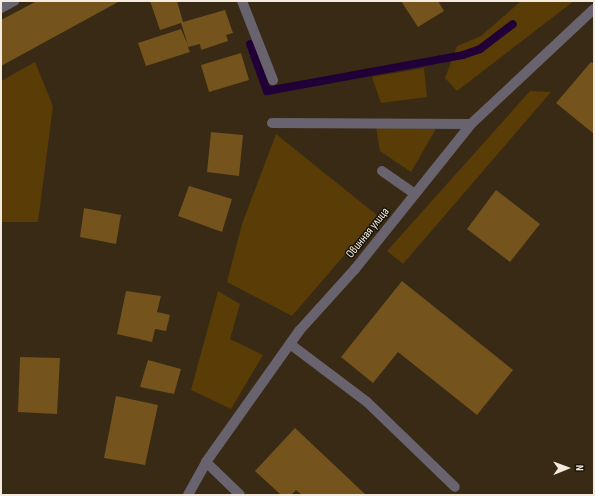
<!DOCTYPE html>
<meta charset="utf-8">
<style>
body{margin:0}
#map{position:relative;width:595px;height:496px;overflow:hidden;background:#382a15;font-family:"Sofia Sans Condensed",sans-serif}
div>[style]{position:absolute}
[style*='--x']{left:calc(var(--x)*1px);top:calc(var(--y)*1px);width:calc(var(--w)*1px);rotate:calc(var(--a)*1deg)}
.green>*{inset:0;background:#593c06}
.stream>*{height:8px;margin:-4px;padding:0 4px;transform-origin:4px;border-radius:4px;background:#200036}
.building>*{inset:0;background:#74531c}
.service>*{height:10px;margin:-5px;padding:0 5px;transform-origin:5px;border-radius:5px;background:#68636e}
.minor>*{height:10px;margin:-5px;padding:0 5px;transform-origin:5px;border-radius:5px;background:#68636e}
span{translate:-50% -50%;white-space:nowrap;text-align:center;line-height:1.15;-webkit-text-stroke:3px #1a140b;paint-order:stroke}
.street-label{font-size:12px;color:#f4ebde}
.frame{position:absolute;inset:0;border:2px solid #f4ebde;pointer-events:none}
.north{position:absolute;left:547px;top:448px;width:40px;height:40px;-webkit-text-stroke:3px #1a140b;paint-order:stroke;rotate:89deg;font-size:11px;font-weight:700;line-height:16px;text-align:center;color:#f4ebde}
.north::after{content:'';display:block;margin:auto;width:14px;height:18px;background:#f4ebde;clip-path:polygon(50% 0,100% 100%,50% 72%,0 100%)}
</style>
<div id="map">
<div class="green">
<div style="clip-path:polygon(521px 1px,574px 1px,457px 91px,445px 78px,457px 46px,481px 36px)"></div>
<div style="clip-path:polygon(35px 62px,53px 106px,38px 222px,1px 222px,1px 81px)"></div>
<div style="clip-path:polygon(424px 68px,427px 97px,381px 103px,372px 77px)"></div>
<div style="clip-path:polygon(530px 91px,551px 92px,403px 264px,387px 251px)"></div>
<div style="clip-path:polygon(376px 127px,436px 129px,411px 172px,380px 151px)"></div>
<div style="clip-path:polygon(276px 134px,378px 216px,292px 316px,227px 282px,242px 224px)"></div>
<div style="clip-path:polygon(218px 291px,240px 304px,230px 339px,263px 355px,231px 409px,191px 390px)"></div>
</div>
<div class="stream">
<div style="--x:250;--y:44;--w:50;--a:70.1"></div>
<div style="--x:267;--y:91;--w:199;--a:-10.4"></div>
<div style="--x:463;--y:55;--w:18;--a:-19"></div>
<div style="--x:480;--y:49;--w:41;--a:-37.1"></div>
</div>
<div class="building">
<div style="clip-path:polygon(37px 1px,120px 1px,1px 66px,1px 20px)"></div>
<div style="clip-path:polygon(150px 1px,177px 1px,183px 22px,225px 10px,233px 33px,226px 35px,228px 41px,201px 50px,200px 44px,188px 47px,190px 52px,146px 66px,138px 43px,181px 29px,188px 45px,181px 23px,160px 30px)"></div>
<div style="clip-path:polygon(401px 1px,438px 1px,444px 11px,418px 27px)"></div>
<div style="clip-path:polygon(241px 53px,249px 80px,209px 92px,201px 65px)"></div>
<div style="clip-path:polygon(591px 62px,594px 64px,594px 134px,556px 103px)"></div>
<div style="clip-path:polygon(211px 132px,243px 135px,239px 176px,207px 172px)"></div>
<div style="clip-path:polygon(189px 186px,232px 199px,222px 232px,178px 216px)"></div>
<div style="clip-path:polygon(496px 190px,540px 224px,510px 262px,467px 229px)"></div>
<div style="clip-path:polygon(84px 208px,121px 215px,116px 244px,80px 237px)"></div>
<div style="clip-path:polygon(402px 281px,513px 370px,477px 415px,398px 352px,373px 383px,341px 357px)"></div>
<div style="clip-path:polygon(126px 291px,161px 296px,157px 312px,170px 315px,166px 331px,155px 329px,152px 342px,117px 334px)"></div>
<div style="clip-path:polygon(20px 357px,60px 358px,57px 414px,18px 412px)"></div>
<div style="clip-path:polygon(148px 360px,181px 369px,174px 394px,140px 387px)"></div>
<div style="clip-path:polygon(116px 396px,158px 405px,145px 465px,104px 458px)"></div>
<div style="clip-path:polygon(295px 428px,366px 495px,302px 495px,296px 490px,291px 495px,281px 495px,255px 471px)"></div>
</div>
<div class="service">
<div style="--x:1;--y:8;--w:15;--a:-28"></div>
<div style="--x:272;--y:123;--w:199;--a:0.3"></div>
<div style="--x:382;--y:171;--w:40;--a:34.9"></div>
<div style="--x:290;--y:344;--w:96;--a:37"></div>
<div style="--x:367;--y:402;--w:122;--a:44"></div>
<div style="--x:206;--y:462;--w:47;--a:44.1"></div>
</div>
<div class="minor">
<div style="--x:242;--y:1;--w:85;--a:68.6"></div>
<div style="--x:188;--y:495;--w:38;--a:-61"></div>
<div style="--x:206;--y:462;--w:161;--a:-54.6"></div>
<div style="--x:299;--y:331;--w:84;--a:-47.9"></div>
<div style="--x:355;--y:269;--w:186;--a:-51.3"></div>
<div style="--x:471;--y:124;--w:168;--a:-43.1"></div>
</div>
<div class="street-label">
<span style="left:368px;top:233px;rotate:-51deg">Овинная улица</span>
</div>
<div class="frame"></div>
<div class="north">N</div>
</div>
